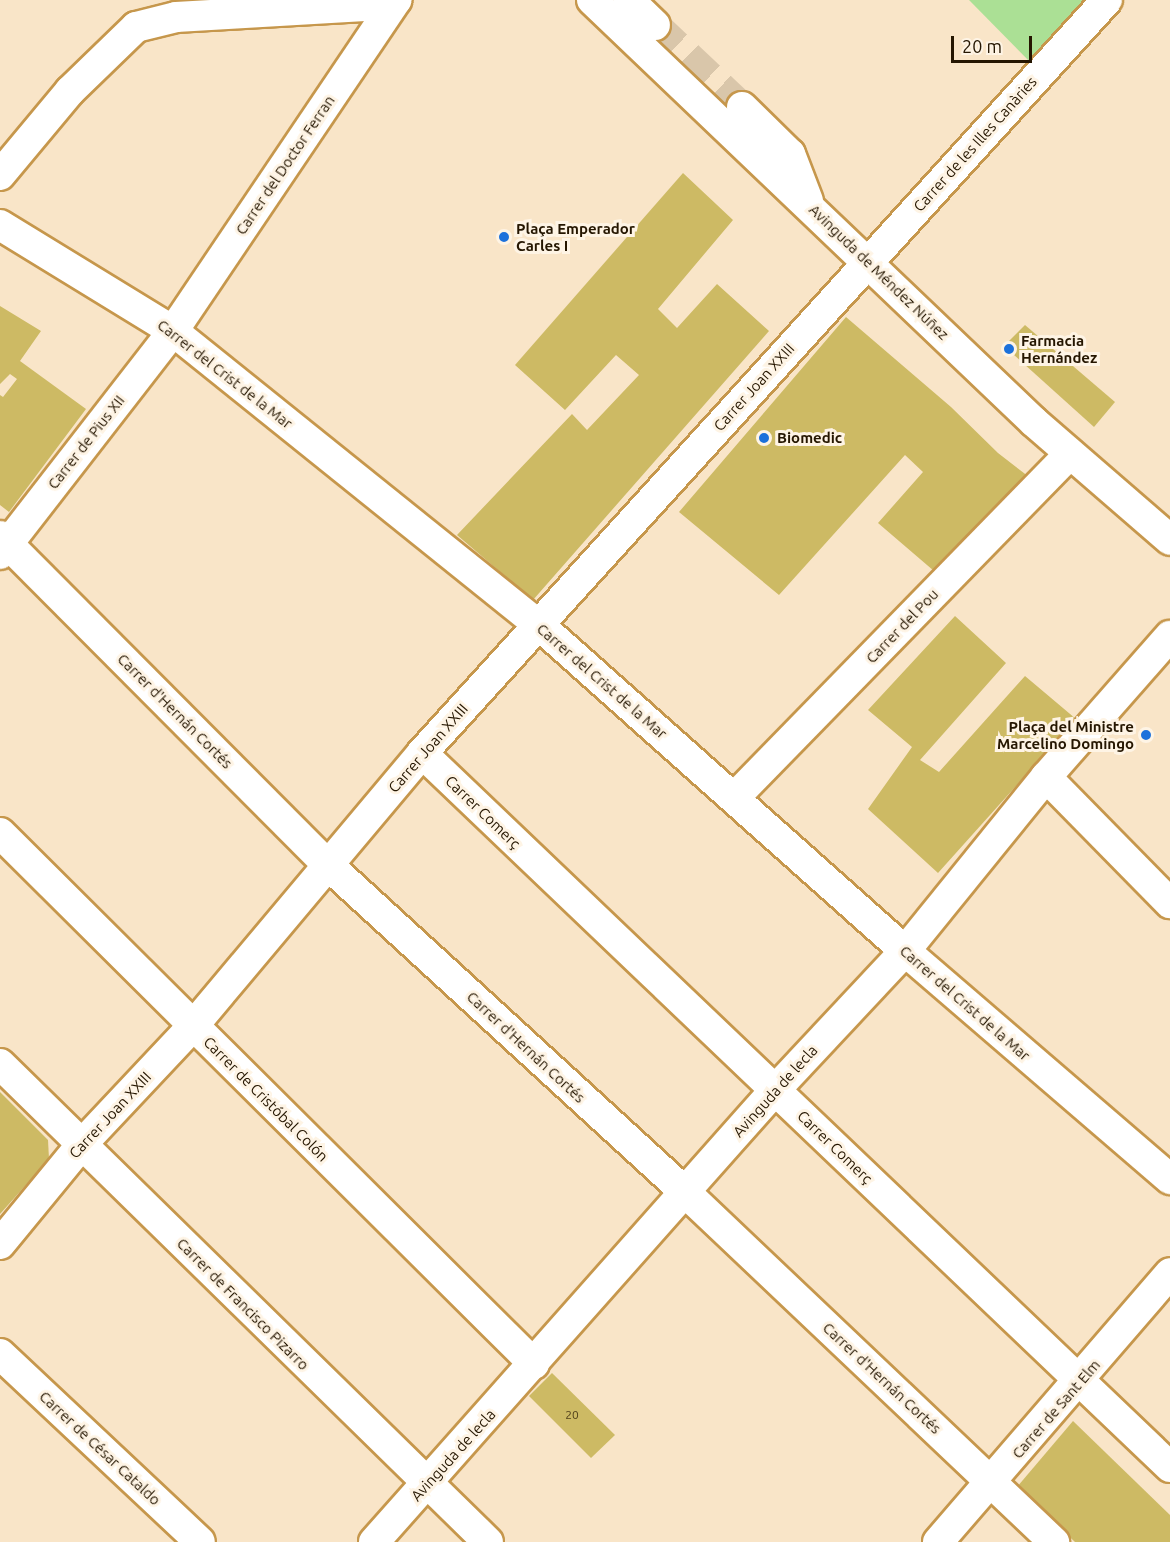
<!DOCTYPE html>
<meta charset="utf-8">
<style>
body{margin:0}
#map{position:relative;width:1170px;height:1542px;overflow:hidden;background:#f9e5c8;font-family:Ubuntu,sans-serif}
div>[style]{position:absolute}
[style*='--x']{left:calc(var(--x)*1px);top:calc(var(--y)*1px);width:calc(var(--w)*1px);rotate:calc(var(--a)*1deg)}
.green>*{inset:0;background:#abe095}
.building>*{inset:0;background:#cdba64}
.minor-tunnel>*{height:30px;margin-top:-15px;transform-origin:0;background:repeating-linear-gradient(90deg,#d9c6aa 0 30px,transparent 0 45px)}
.roads{filter:drop-shadow(2px 0 #c6974c) drop-shadow(-2px 0 #c6974c) drop-shadow(0 2px #c6974c) drop-shadow(0 -2px #c6974c)}
.minor>*{height:30px;margin:-15px;padding:0 15px;transform-origin:15px;border-radius:15px;background:#fff}
.dots>*{width:16px;height:16px;translate:-50% -50%;box-sizing:border-box;border:3px solid #fef4e5;border-radius:50%}
span{translate:-50% -50%;white-space:nowrap;text-align:center;line-height:1.15;-webkit-text-stroke:6px #fef4e5;paint-order:stroke}
.number-label{font-size:12px;color:#4f3f1a}
.number-label span{-webkit-text-stroke-width:0}
.street-label{font-size:15px;color:#251601}
.poi-label{font-size:15px;color:#251601;font-weight:700}
.left{translate:0 -50%;text-align:left}
.right{translate:-100% -50%;text-align:right}
.scale{position:absolute;left:951px;top:36px;width:81px;height:27px;box-sizing:border-box;border:3px solid #251601;border-top:0;padding-left:8px;font-size:18px;line-height:21px;white-space:nowrap;color:#251601;-webkit-text-stroke:4px #fef4e5;paint-order:stroke}
</style>
<div id="map">
<div class="green">
<div style="clip-path:polygon(969px 0,1089px 0,1031px 63px)"></div>
</div>
<div class="building">
<div style="clip-path:polygon(683px 173px,733px 220px,658px 309px,677px 328px,717px 284px,769px 331px,533px 600px,457px 535px,572px 414px,587px 430px,639px 375px,616px 355px,565px 410px,515px 365px)"></div>
<div style="clip-path:polygon(0 306px,41px 331px,20px 361px,86px 409px,9px 512px,0 505px,0 395px,3px 397px,17px 379px,10px 374px,0 384px)"></div>
<div style="clip-path:polygon(846px 317px,951px 407px,998px 453px,1033px 480px,941px 577px,878px 523px,923px 472px,905px 455px,779px 595px,679px 512px)"></div>
<div style="clip-path:polygon(1025px 325px,1115px 402px,1094px 427px,1004px 346px)"></div>
<div style="clip-path:polygon(955px 616px,1006px 663px,920px 760px,939px 772px,1025px 676px,1076px 719px,938px 873px,868px 809px,912px 747px,868px 710px)"></div>
<div style="clip-path:polygon(0 1092px,48px 1140px,49px 1159px,0 1214px)"></div>
<div style="clip-path:polygon(552px 1373px,615px 1435px,591px 1458px,529px 1396px)"></div>
<div style="clip-path:polygon(1073px 1421px,1170px 1515px,1170px 1542px,1075px 1542px,1017px 1487px)"></div>
</div>
<div class="minor-tunnel">
<div style="--x:655;--y:25;--w:120;--a:43.3"></div>
</div>
<div class="roads">
<div class="minor">
<div style="--x:592;--y:0;--w:611;--a:43.67"></div>
<div style="--x:1034;--y:422;--w:180;--a:40.9"></div>
<div style="--x:629;--y:0;--w:36;--a:44"></div>
<div style="--x:742;--y:107;--w:67;--a:44.4"></div>
<div style="--x:790;--y:154;--w:50;--a:69"></div>
<div style="--x:0;--y:175;--w:109;--a:-50.2"></div>
<div style="--x:70;--y:91;--w:92;--a:-44.1"></div>
<div style="--x:136;--y:27;--w:41;--a:-14"></div>
<div style="--x:176;--y:17;--w:189;--a:-3.3"></div>
<div style="--x:365;--y:6;--w:32;--a:-11"></div>
<div style="--x:0;--y:225;--w:203;--a:31.5"></div>
<div style="--x:173;--y:331;--w:468;--a:38.8"></div>
<div style="--x:538;--y:624;--w:492;--a:41.7"></div>
<div style="--x:905;--y:951;--w:350;--a:40.7"></div>
<div style="--x:0;--y:536;--w:463;--a:45.1"></div>
<div style="--x:327;--y:864;--w:486;--a:42.5"></div>
<div style="--x:685;--y:1192;--w:509;--a:43.49"></div>
<div style="--x:0;--y:554;--w:282;--a:-52.2"></div>
<div style="--x:173;--y:331;--w:399;--a:-56"></div>
<div style="--x:422;--y:753;--w:1034;--a:43.67"></div>
<div style="--x:1046;--y:777;--w:177;--a:45.5"></div>
<div style="--x:734;--y:798;--w:481;--a:-45.7"></div>
<div style="--x:0;--y:833;--w:753;--a:44.84"></div>
<div style="--x:0;--y:1064;--w:683;--a:44.41"></div>
<div style="--x:0;--y:1244;--w:129;--a:-50.6"></div>
<div style="--x:82;--y:1144;--w:162;--a:-46.8"></div>
<div style="--x:193;--y:1026;--w:356;--a:-50"></div>
<div style="--x:422;--y:753;--w:1018;--a:-47.71"></div>
<div style="--x:0;--y:1354;--w:274;--a:43.2"></div>
<div style="--x:374;--y:1542;--w:604;--a:-48.42"></div>
<div style="--x:775;--y:1090;--w:190;--a:-46.9"></div>
<div style="--x:905;--y:951;--w:224;--a:-51"></div>
<div style="--x:1046;--y:777;--w:188;--a:-48.7"></div>
<div style="--x:938;--y:1542;--w:355;--a:-49.2"></div>
</div>
</div>
<div class="dots">
<div style="left:504px;top:237px;background:#1c71db"></div>
<div style="left:1009px;top:349px;background:#1c71db"></div>
<div style="left:764px;top:438px;background:#1c71db"></div>
<div style="left:1146px;top:735px;background:#1c71db"></div>
</div>
<div class="number-label">
<span style="left:572px;top:1415px">20</span>
</div>
<div class="street-label">
<span style="left:975px;top:144px;rotate:-48deg">Carrer de les Illes Canàries</span>
<span style="left:285px;top:165px;rotate:-56deg">Carrer del Doctor Ferran</span>
<span style="left:879px;top:272px;rotate:44deg">Avinguda de Méndez Núñez</span>
<span style="left:225px;top:374px;rotate:38deg">Carrer del Crist de la Mar</span>
<span style="left:754px;top:387px;rotate:-48deg">Carrer Joan XXIII</span>
<span style="left:86px;top:442px;rotate:-52deg">Carrer de Pius XII</span>
<span style="left:902px;top:626px;rotate:-46deg">Carrer del Pou</span>
<span style="left:602px;top:681px;rotate:41deg">Carrer del Crist de la Mar</span>
<span style="left:175px;top:711px;rotate:45deg">Carrer d'Hernán Cortés</span>
<span style="left:428px;top:748px;rotate:-49deg">Carrer Joan XXIII</span>
<span style="left:483px;top:812px;rotate:44deg">Carrer Comerç</span>
<span style="left:965px;top:1003px;rotate:41deg">Carrer del Crist de la Mar</span>
<span style="left:526px;top:1047px;rotate:43deg">Carrer d'Hernán Cortés</span>
<span style="left:775px;top:1091px;rotate:-48deg">Avinguda de lecla</span>
<span style="left:266px;top:1099px;rotate:45deg">Carrer de Cristóbal Colón</span>
<span style="left:110px;top:1115px;rotate:-47deg">Carrer Joan XXIII</span>
<span style="left:835px;top:1147px;rotate:44deg">Carrer Comerç</span>
<span style="left:243px;top:1304px;rotate:45deg">Carrer de Francisco Pizarro</span>
<span style="left:882px;top:1378px;rotate:43deg">Carrer d'Hernán Cortés</span>
<span style="left:1056px;top:1409px;rotate:-49deg">Carrer de Sant Elm</span>
<span style="left:100px;top:1448px;rotate:43deg">Carrer de César Cataldo</span>
<span style="left:453px;top:1455px;rotate:-48deg">Avinguda de lecla</span>
</div>
<div class="poi-label">
<span class="left" style="left:516px;top:237px">Plaça Emperador<br>Carles I</span>
<span class="left" style="left:1021px;top:349px">Farmacia<br>Hernández</span>
<span class="left" style="left:777px;top:438px">Biomedic</span>
<span class="right" style="left:1134px;top:735px">Plaça del Ministre<br>Marcelino Domingo</span>
</div>
<div class="scale">20 m</div>
</div>
